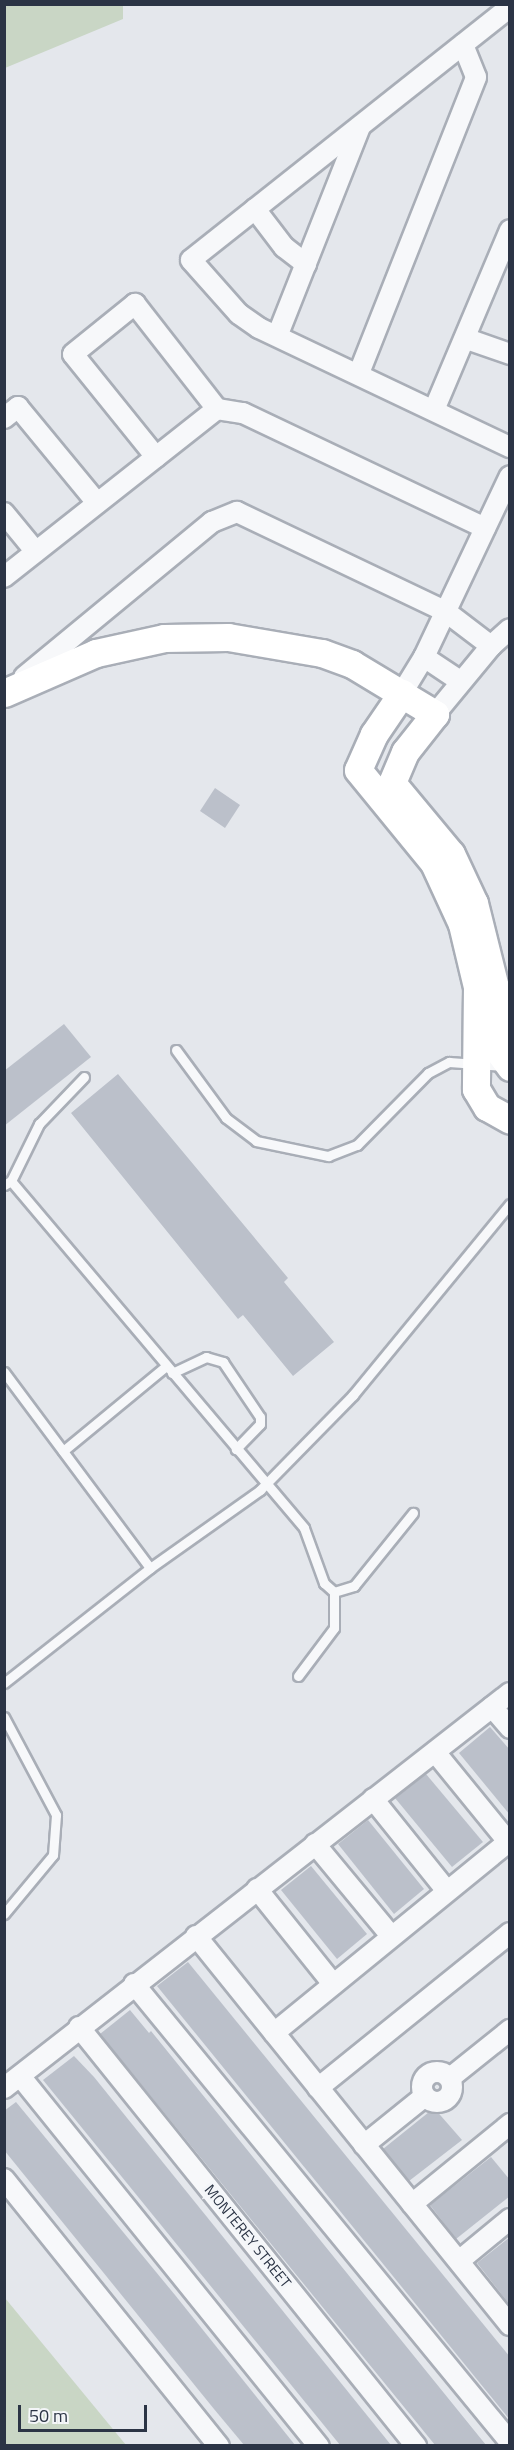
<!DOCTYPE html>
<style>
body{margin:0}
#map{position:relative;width:514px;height:2450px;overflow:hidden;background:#e4e7ec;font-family:"Titillium Web",sans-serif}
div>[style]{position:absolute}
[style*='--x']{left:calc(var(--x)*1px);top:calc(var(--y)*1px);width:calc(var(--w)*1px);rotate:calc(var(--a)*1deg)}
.green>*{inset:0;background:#c9d6c5}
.building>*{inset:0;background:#bbc0ca}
.roads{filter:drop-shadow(2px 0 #a9aeb7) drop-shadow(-2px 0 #a9aeb7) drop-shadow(0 2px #a9aeb7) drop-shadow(0 -2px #a9aeb7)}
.lane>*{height:9px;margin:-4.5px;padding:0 4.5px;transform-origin:4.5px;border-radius:4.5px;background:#f7f8fa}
.street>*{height:20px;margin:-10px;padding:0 10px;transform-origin:10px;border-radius:10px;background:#f7f8fa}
.street>.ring{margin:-10px;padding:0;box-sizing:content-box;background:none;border:20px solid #f7f8fa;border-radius:50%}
.secondary>*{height:27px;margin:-13.5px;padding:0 13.5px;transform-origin:13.5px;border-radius:13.5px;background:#fff}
span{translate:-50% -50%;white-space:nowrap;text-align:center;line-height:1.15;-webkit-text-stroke:6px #f4f6f9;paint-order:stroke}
.street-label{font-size:15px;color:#2b3445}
.frame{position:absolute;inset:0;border:6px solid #2b3445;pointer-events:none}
.scale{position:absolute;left:18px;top:2405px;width:129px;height:27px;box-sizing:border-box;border:3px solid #2b3445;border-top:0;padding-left:8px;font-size:18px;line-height:21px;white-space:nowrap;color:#2b3445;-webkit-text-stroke:4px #f4f6f9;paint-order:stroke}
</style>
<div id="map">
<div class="green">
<div style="clip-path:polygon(5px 4px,123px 5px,123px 19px,5px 68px)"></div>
<div style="clip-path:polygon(4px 2298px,5px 2298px,126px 2445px,5px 2445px)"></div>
</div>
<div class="building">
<div style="clip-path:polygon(215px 788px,240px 805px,225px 828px,200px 811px)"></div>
<div style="clip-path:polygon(64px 1024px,91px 1057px,4px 1126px,4px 1071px)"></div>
<div style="clip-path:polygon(118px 1074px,288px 1278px,284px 1282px,334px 1342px,293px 1376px,243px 1315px,238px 1319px,71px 1113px)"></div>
<div style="clip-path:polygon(490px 1727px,510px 1750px,510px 1815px,459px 1753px)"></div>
<div style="clip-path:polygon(426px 1774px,483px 1842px,452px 1867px,395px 1798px)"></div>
<div style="clip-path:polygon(368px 1820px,424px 1889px,394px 1914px,338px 1844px)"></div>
<div style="clip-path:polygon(311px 1866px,367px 1934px,337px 1959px,281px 1890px)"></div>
<div style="clip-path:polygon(188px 1962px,510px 2357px,510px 2420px,157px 1986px)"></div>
<div style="clip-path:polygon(130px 2010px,149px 2033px,151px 2031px,486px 2445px,435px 2445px,100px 2034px)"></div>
<div style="clip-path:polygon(74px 2056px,94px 2077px,391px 2445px,340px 2445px,43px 2080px)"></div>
<div style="clip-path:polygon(16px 2102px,175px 2295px,295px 2445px,244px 2445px,214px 2409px,4px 2150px,4px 2111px)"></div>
<div style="clip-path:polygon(434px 2108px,462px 2140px,409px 2181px,383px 2149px)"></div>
<div style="clip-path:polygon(491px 2157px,510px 2180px,510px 2196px,456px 2239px,430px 2205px)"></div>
<div style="clip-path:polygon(510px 2237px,510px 2305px,477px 2263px)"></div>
</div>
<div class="roads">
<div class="lane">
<div style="--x:176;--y:1050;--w:84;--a:53.7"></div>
<div style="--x:226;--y:1118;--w:38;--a:37"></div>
<div style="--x:256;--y:1141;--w:74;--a:11.8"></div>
<div style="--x:328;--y:1156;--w:31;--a:-21"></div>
<div style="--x:357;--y:1145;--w:101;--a:-45.4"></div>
<div style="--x:428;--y:1073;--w:24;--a:-28"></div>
<div style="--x:449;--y:1062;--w:55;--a:4.2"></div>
<div style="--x:11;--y:1181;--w:64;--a:-63.8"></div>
<div style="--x:39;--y:1124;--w:65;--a:-46.2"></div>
<div style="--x:4;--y:1185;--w:8;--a:-30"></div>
<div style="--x:11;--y:1181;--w:454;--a:49.8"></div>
<div style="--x:304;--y:1528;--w:59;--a:70"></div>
<div style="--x:324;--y:1583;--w:13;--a:42"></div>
<div style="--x:334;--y:1592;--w:21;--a:-17"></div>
<div style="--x:354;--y:1586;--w:94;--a:-51.1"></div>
<div style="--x:4;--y:1372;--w:244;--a:53.3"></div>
<div style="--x:172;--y:1373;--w:38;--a:-25"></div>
<div style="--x:206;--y:1357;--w:18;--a:16"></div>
<div style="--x:223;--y:1362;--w:66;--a:56.1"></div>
<div style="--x:260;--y:1417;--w:7;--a:90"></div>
<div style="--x:260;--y:1424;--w:35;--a:134"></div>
<div style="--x:63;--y:1451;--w:134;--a:-39.5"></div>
<div style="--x:298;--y:1676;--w:60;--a:-53.1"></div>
<div style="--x:334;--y:1628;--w:36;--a:-90"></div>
<div style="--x:4;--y:1683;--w:186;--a:-38.2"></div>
<div style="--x:150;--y:1568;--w:135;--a:-35.3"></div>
<div style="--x:260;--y:1490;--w:133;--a:-45.6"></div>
<div style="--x:353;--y:1395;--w:247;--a:-50.6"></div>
<div style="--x:4;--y:1717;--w:111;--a:62"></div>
<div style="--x:56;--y:1815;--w:40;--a:94.3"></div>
<div style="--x:53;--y:1855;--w:77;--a:129.7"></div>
</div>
<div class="street">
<div style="--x:510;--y:7;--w:407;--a:141.6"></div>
<div style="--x:191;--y:260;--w:72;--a:48.4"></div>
<div style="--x:239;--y:314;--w:24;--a:35"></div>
<div style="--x:259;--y:328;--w:278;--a:25.4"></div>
<div style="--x:255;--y:209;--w:48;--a:52.7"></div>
<div style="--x:284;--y:247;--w:28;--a:38"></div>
<div style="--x:278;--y:334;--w:223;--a:-68.4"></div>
<div style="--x:467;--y:339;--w:46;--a:19.2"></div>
<div style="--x:359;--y:373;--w:318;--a:-68.4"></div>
<div style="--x:476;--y:77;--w:35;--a:-112"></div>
<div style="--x:434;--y:410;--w:195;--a:-67.1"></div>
<div style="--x:4;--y:418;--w:18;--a:-38"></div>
<div style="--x:18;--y:407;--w:124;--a:50.5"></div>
<div style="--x:156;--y:457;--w:132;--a:-128.9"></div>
<div style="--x:73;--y:354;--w:80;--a:-38.9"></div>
<div style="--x:135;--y:304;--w:133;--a:52"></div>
<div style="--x:4;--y:513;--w:50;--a:50.6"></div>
<div style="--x:4;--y:577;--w:271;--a:-38.3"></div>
<div style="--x:217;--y:409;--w:26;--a:9"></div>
<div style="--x:243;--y:413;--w:268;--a:25.4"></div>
<div style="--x:424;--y:657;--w:43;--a:33.7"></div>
<div style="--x:24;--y:677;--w:244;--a:-39.5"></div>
<div style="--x:212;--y:522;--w:27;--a:-22"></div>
<div style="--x:237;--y:512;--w:230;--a:25.5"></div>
<div style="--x:445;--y:611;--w:58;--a:37.3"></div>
<div style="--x:402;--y:693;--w:42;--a:-58.6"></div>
<div style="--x:424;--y:657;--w:200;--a:-64.6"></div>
<div style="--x:435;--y:714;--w:88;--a:-50.5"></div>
<div style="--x:491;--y:646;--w:25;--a:-42"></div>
<div style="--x:492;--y:1707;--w:28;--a:49"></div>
<div style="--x:435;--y:1752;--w:119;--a:50.8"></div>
<div style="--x:373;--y:1799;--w:118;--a:51.2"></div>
<div style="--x:315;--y:1844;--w:119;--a:50.4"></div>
<div style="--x:257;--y:1889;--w:122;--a:51.3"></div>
<div style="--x:196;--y:1936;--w:500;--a:51.1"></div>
<div style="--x:134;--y:1984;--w:593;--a:50.62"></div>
<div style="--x:79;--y:2027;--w:538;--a:51.19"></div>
<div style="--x:274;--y:2033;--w:302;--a:-39.2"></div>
<div class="ring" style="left:422px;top:2072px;width:10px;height:10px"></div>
<div style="--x:20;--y:2076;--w:476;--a:51.1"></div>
<div style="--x:450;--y:2078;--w:77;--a:-38.7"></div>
<div style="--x:4;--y:2088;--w:642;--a:-37.98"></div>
<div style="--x:318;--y:2088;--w:247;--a:-38.9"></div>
<div style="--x:364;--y:2145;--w:78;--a:-38.8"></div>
<div style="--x:4;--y:2179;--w:343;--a:51.2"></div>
<div style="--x:412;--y:2204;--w:127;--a:-39.2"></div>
<div style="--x:459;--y:2261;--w:66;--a:-39.5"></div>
</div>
<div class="secondary">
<div style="--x:4;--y:693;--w:100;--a:-23.5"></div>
<div style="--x:96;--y:653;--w:70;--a:-12.4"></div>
<div style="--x:164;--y:638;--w:64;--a:-0.9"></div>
<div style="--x:228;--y:637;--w:95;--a:9.7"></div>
<div style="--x:322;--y:653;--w:32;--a:20"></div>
<div style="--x:352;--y:664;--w:97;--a:31.1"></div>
<div style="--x:435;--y:714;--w:48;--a:128.3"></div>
<div style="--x:405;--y:752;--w:34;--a:113"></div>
<div style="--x:392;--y:783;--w:92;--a:50.3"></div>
<div style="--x:451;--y:854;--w:54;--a:64.9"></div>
<div style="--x:474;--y:903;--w:87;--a:76"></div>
<div style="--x:495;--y:987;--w:59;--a:90"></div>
<div style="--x:495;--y:1046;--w:26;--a:54"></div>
<div style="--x:402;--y:693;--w:50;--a:124.3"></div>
<div style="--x:374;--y:734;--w:39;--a:114"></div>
<div style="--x:358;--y:770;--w:120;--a:50.7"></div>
<div style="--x:434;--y:863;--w:67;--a:65.3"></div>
<div style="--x:462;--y:924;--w:65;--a:76.6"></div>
<div style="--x:477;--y:987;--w:102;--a:90.6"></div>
<div style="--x:476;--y:1089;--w:21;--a:59"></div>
<div style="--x:487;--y:1107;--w:26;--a:29"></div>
</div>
</div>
<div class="street-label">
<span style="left:248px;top:2236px;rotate:51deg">MONTEREY STREET</span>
</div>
<div class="frame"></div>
<div class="scale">50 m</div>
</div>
